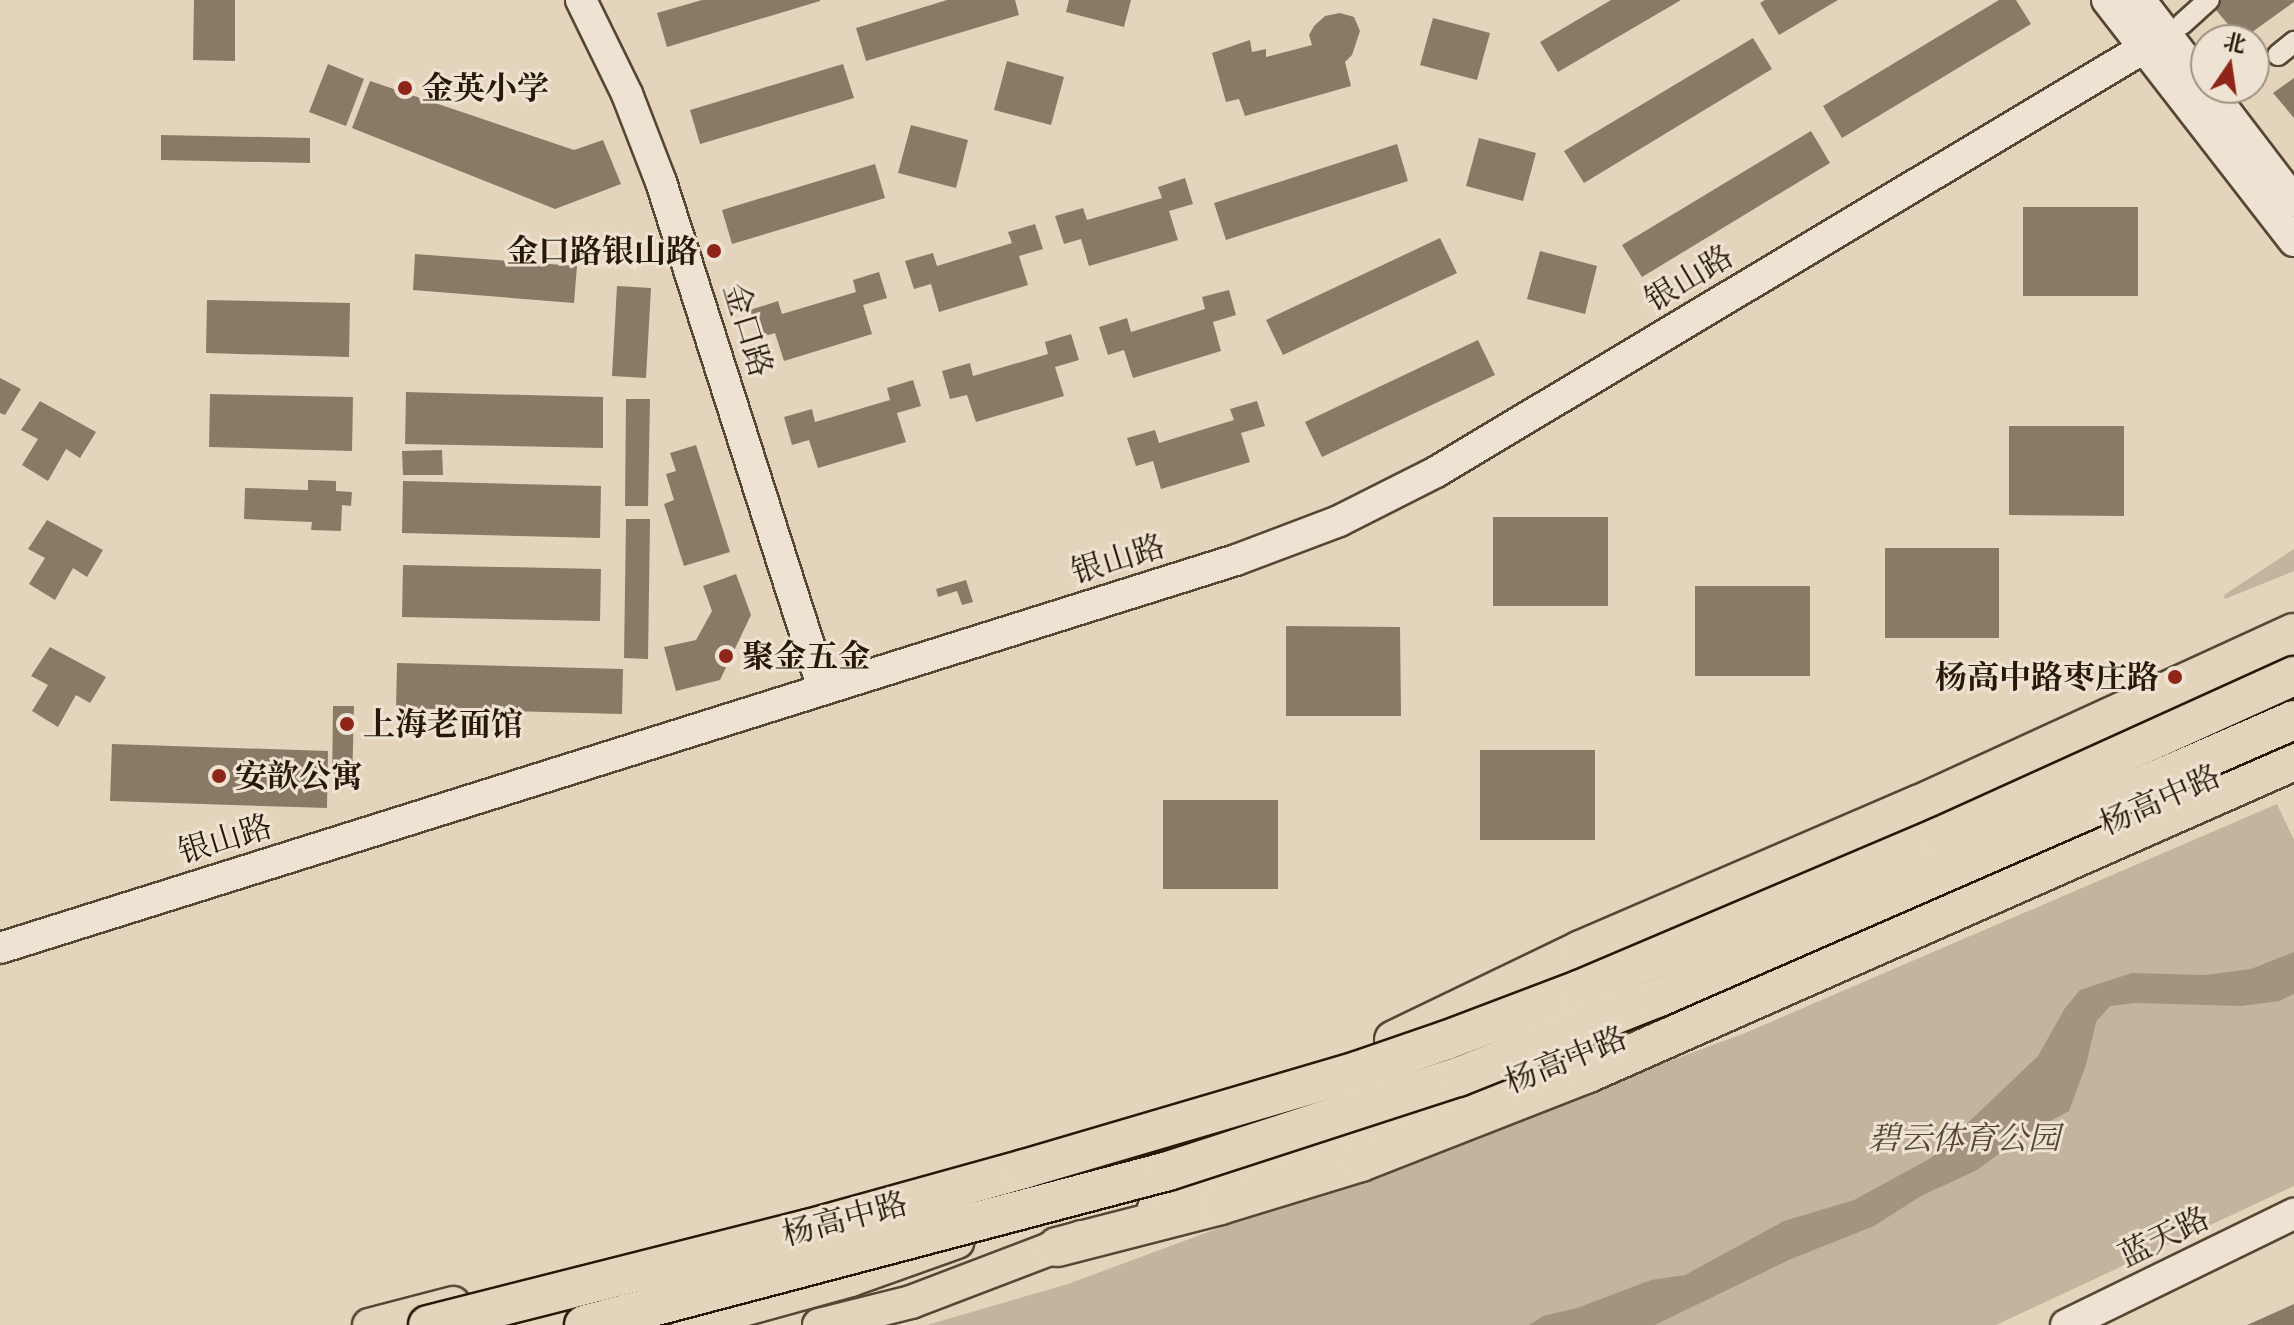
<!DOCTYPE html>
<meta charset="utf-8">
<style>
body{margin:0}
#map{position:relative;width:2294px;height:1325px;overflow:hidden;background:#e5d4bc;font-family:"Gentium Book Plus","Noto Serif SC",serif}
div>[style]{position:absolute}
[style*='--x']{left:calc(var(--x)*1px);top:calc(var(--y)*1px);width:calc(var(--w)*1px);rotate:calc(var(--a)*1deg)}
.green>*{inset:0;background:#c5b49d}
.water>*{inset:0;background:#a4947e}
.building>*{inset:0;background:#8a7a65}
.roads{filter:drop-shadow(2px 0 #564734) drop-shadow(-2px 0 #564734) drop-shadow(0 2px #564734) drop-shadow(0 -2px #564734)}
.street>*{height:20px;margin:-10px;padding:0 10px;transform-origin:10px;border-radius:10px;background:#eee3d3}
.secondary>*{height:30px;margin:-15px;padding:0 15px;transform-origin:15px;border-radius:15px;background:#eee3d3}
.primary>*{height:32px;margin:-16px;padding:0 16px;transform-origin:16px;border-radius:16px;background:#e5d4bc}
.highway>*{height:38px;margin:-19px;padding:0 19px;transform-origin:19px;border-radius:19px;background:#e5d4bc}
.bridges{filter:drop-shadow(2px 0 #271807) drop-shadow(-2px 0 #271807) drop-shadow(0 2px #271807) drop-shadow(0 -2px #271807)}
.highway-bridge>*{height:38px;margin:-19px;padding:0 19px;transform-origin:19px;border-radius:19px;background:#e5d4bc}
.dots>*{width:22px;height:22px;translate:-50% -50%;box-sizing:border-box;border:4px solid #eee3d3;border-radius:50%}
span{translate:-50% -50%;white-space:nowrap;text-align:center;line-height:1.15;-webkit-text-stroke:6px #eee3d3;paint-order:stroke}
.poi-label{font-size:32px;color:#271807;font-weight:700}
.left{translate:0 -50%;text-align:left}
.right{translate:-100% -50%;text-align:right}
.street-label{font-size:32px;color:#271807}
.park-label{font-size:32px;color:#564734;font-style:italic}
.north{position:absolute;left:2190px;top:24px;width:80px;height:80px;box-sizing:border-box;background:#eee3d3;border:2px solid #9e9281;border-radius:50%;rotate:13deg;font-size:22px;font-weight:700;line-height:32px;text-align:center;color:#271807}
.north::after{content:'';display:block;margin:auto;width:28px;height:36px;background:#8f2418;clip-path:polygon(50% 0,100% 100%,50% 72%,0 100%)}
</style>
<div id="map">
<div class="green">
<div style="clip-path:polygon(2294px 549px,2294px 571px,2225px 599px,2224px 595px)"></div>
<div style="clip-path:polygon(2277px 804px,2294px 840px,2294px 1186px,1996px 1325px,927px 1325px,1068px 1284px,1745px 1033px)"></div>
</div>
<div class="water">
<div style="clip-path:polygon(2294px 952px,2294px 994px,2279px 1001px,2242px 1006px,2135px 1003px,2110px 1006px,2096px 1022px,2086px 1065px,2069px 1111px,2026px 1134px,1977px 1170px,1921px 1196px,1874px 1226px,1791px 1259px,1655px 1325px,1529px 1325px,1543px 1316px,1577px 1308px,1651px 1280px,1685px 1275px,1784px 1221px,1854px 1200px,1931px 1158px,2038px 1056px,2065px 1008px,2080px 990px,2132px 973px,2206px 975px,2251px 969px)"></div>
</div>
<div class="building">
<div style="clip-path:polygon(194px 0,235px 0,235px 61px,193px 60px)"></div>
<div style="clip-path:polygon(702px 0,820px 0,820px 1px,667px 47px,657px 13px)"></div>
<div style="clip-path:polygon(947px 0,1015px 0,1019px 15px,866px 61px,856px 28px)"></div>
<div style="clip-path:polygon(1069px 0,1131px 0,1124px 27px,1066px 12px)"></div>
<div style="clip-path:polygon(1611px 0,1681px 0,1558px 72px,1540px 42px)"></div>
<div style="clip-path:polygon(1765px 0,1838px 0,1779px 35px,1760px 3px)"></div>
<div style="clip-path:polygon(1999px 0,2016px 0,2031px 24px,1842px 138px,1823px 106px)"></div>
<div style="clip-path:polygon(2217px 0,2294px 0,2294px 2px,2241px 40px,2211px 4px)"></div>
<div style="clip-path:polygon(1340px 13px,1354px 17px,1360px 31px,1352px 55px,1345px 62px,1351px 86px,1245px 116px,1239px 99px,1226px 102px,1212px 53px,1250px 40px,1252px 52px,1266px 49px,1266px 57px,1312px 45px,1309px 35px,1314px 26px,1325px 16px)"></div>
<div style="clip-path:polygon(1433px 18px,1490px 33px,1477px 80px,1420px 65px)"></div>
<div style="clip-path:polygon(1753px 38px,1772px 69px,1584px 183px,1564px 151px)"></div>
<div style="clip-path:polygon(1007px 61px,1064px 77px,1051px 125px,994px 110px)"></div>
<div style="clip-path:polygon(328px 64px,364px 79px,346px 126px,309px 112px)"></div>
<div style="clip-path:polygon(843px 64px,854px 98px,700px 144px,690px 110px)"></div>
<div style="clip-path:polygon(2294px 78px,2294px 118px,2273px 93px)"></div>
<div style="clip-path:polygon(370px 81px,574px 150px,603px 140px,621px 184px,555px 209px,352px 128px)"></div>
<div style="clip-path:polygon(911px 125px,968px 140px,956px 188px,898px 173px)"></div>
<div style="clip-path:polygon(1811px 131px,1830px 163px,1642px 277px,1622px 245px)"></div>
<div style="clip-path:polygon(161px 135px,310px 138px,310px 163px,161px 160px)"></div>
<div style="clip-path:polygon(1479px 138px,1536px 153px,1523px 201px,1466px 186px)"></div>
<div style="clip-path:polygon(1397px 144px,1408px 181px,1226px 240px,1214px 203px)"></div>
<div style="clip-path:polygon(875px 164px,885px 198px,732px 244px,722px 210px)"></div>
<div style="clip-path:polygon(1185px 178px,1193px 204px,1169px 211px,1178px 240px,1089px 266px,1081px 239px,1064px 244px,1055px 216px,1083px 208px,1087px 220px,1162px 198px,1158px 187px)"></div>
<div style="clip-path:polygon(2023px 207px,2138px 207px,2138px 296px,2023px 296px)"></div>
<div style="clip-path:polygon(1035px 224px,1043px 249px,1019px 256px,1028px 285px,939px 312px,931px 284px,914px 289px,905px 261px,933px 253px,937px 266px,1012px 243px,1008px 232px)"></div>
<div style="clip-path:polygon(1440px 238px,1457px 273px,1283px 355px,1266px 320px)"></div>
<div style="clip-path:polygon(1540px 251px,1597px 266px,1585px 314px,1527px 299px)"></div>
<div style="clip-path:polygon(415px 254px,577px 266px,574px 303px,413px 290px)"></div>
<div style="clip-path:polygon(879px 272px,887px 298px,863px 305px,872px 334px,784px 361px,775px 333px,758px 338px,750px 310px,778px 301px,782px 314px,856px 292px,853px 280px)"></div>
<div style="clip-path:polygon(617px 286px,651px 288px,646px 378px,612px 376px)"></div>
<div style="clip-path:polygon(1229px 290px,1236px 315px,1213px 322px,1221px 351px,1133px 378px,1124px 350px,1108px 355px,1099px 327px,1127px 318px,1131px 332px,1205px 309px,1202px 297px)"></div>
<div style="clip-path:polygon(207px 300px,350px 303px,349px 357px,206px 353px)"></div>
<div style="clip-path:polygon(1071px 334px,1079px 360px,1055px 367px,1064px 396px,976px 422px,967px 395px,950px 399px,942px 371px,970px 363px,973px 376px,1048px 354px,1045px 342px)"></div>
<div style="clip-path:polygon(1478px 340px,1495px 375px,1322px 457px,1305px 422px)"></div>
<div style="clip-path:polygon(0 378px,21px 389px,5px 415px,0 413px)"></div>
<div style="clip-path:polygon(913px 380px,921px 406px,897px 413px,906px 442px,818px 468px,809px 440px,792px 445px,784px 417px,812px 409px,815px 422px,890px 400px,887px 388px)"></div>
<div style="clip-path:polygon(406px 392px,603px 397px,603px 448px,405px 444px)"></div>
<div style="clip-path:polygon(210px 394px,353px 397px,352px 451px,209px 447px)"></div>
<div style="clip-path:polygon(626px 399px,650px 399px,648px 506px,625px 506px)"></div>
<div style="clip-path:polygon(40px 401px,96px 432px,80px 458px,66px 449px,48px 481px,22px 465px,38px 439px,21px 430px)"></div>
<div style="clip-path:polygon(1257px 401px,1265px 426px,1241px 433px,1250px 462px,1161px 489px,1153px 461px,1136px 466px,1127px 438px,1155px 430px,1159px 443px,1234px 420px,1230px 409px)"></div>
<div style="clip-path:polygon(2009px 426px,2124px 426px,2124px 516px,2009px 515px)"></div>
<div style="clip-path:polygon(696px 445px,730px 552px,684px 566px,664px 504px,674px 500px,666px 474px,676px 471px,670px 453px)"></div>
<div style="clip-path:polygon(442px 450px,443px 475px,403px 475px,402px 451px)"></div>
<div style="clip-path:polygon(308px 480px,336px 481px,336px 491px,352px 492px,351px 506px,342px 505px,341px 531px,311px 530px,312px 522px,244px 519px,245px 488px,308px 490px)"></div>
<div style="clip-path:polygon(403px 481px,601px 486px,600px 538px,402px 533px)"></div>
<div style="clip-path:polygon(1493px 517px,1608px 517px,1608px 606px,1493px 606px)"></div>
<div style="clip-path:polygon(626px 519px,650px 519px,648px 659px,624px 658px)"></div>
<div style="clip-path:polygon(47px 520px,103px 550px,87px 577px,73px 568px,55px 600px,29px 584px,45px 558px,28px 549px)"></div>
<div style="clip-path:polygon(1885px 548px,1999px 548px,1999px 638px,1885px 638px)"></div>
<div style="clip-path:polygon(403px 565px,601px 569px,600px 621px,402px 617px)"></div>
<div style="clip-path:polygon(736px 574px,751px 615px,720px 680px,676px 691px,664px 647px,696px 640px,712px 611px,703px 586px)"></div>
<div style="clip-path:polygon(966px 580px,973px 602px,962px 605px,957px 591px,938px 597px,936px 589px)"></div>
<div style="clip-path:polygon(1695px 586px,1810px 586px,1810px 676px,1695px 676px)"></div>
<div style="clip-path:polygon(1286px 626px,1400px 627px,1401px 716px,1286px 716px)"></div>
<div style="clip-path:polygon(50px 647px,106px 677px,90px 703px,76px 695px,58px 727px,32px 711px,48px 685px,31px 676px)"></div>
<div style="clip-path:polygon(397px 663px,623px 669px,622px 714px,396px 708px)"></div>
<div style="clip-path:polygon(333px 706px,354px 706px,352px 785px,332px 784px)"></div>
<div style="clip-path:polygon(112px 744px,328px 751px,327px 808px,110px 801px)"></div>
<div style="clip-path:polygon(1480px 750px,1595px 750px,1595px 840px,1480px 840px)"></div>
<div style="clip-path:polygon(1163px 800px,1278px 800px,1278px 889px,1163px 889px)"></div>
<div style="clip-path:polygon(2294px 1304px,2294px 1325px,2247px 1325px)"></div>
</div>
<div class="roads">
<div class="street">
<div style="--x:2182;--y:24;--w:36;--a:-42"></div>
<div style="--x:2278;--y:55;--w:21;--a:-39"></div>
</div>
<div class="secondary">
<div style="--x:581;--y:0;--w:105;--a:63.9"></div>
<div style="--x:627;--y:94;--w:94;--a:68.9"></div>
<div style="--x:661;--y:182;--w:532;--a:72.28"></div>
<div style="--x:2107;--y:0;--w:305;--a:52.2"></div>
<div style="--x:2140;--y:0;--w:108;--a:52.5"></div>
<div style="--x:2208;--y:88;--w:142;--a:52.7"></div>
<div style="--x:0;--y:948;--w:1295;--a:-17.43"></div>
<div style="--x:1236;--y:560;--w:110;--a:-20.7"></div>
<div style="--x:1339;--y:521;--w:109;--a:-26.8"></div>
<div style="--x:1436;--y:472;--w:825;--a:-30.92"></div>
<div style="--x:2066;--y:1325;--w:254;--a:-26"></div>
</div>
<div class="primary">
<div style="--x:2204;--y:698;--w:101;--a:-26.6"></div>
<div style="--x:1992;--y:791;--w:101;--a:-23.3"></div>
<div style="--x:1136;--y:1166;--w:54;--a:-24.2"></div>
<div style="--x:1185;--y:1144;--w:56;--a:-30.3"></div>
<div style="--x:1154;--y:1208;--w:78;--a:-21.9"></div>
<div style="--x:1226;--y:1179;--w:190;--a:-17.5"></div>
<div style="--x:1407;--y:1122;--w:134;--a:-20.6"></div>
<div style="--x:369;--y:1325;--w:87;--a:-14.7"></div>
<div style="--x:688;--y:1325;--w:169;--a:-15.4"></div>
<div style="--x:851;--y:1280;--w:113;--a:-19.7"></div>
<div style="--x:819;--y:1325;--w:95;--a:-14"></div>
<div style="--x:911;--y:1302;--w:182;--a:-20.9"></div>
</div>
<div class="highway">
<div style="--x:1394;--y:1040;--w:208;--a:-25.7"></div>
<div style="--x:1581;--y:950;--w:367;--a:-23.3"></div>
<div style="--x:1918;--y:805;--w:413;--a:-24.6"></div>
<div style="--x:1057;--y:1247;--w:168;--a:-14.4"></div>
<div style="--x:1220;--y:1205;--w:147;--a:-17"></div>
<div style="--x:1361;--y:1162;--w:242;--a:-21.4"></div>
<div style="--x:1586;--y:1074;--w:774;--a:-23.85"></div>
</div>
</div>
<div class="bridges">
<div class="highway-bridge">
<div style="--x:428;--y:1325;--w:392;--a:-14.2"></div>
<div style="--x:808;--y:1229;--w:224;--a:-15.5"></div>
<div style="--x:1024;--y:1169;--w:347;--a:-16.4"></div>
<div style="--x:1357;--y:1071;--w:95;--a:-19"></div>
<div style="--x:1447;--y:1040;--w:143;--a:-20.8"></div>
<div style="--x:1581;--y:989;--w:389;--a:-23"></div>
<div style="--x:1939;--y:837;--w:390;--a:-24.4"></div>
<div style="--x:584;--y:1325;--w:604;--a:-14.77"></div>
<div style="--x:1168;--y:1171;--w:305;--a:-18"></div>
<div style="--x:1458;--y:1077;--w:214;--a:-21.7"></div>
<div style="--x:1657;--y:998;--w:695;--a:-23.58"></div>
</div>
</div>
<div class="dots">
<div style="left:405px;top:88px;background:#8f2418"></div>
<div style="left:714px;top:251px;background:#8f2418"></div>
<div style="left:726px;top:656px;background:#8f2418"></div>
<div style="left:2175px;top:677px;background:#8f2418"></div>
<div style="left:347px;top:724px;background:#8f2418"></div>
<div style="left:219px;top:776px;background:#8f2418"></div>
</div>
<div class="poi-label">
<span class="left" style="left:421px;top:88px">金英小学</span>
<span class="right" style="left:698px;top:251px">金口路银山路</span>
<span class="left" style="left:742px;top:656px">聚金五金</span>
<span class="right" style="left:2159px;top:677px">杨高中路枣庄路</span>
<span class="left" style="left:363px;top:724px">上海老面馆</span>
<span class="left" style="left:235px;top:776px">安歆公寓</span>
</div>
<div class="street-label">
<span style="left:1689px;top:278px;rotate:-31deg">银山路</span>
<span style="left:748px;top:330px;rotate:73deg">金口路</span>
<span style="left:1118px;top:559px;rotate:-17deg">银山路</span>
<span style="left:2160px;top:800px;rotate:-24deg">杨高中路</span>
<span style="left:225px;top:839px;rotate:-17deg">银山路</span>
<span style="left:1566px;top:1060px;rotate:-22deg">杨高中路</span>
<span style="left:845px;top:1219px;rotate:-15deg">杨高中路</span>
<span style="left:2164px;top:1237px;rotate:-26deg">蓝天路</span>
</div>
<div class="park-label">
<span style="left:1964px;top:1138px">碧云体育公园</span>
</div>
<div class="north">北</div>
</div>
